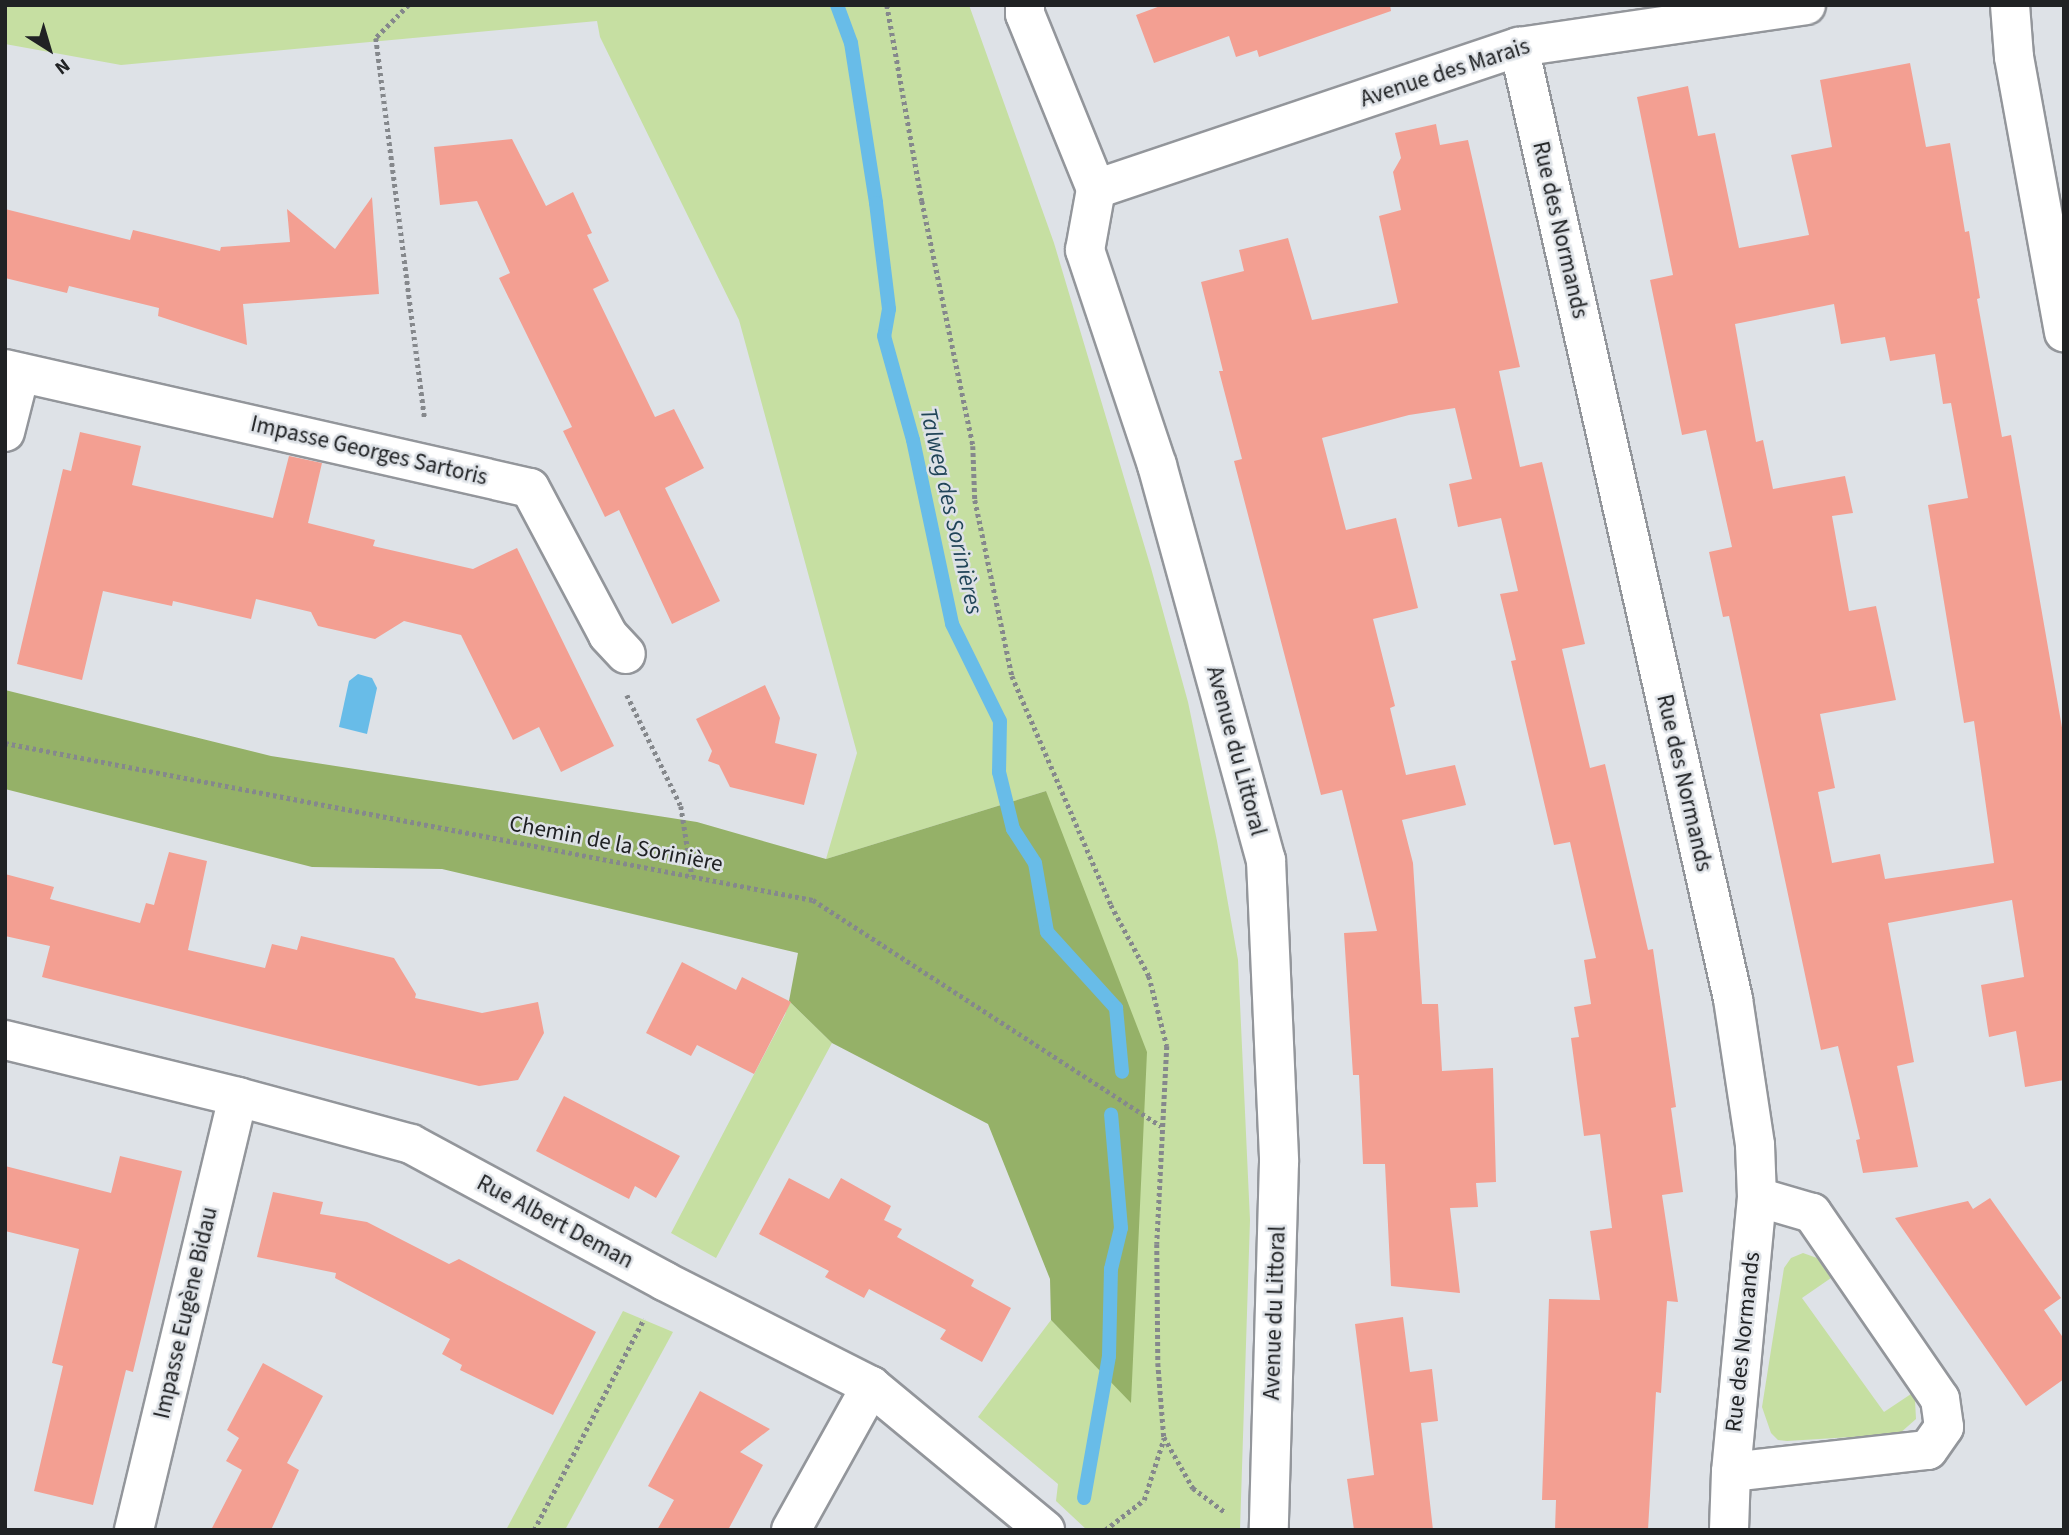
<!DOCTYPE html>
<meta charset="utf-8">
<style>
body{margin:0}
#map{position:relative;width:2069px;height:1535px;overflow:hidden;background:#dee2e7;font-family:"Source Sans 3",sans-serif}
div>[style]{position:absolute}
[style*='--x']{left:calc(var(--x)*1px);top:calc(var(--y)*1px);width:calc(var(--w)*1px);rotate:calc(var(--a)*1deg)}
.green>*{inset:0;background:#c6dfa2}
.forest>*{inset:0;background:#95b168}
.water>*{inset:0;background:#68bce8}
.stream>*{height:14px;margin:-7px;padding:0 7px;transform-origin:7px;border-radius:7px;background:#68bce8}
.building>*{inset:0;background:#f39f92}
.path>*{height:4.5px;margin-top:-2.25px;transform-origin:0;background:repeating-linear-gradient(90deg,#85888c 0 3.5px,transparent 0 7px)}
.roads{filter:drop-shadow(2px 0 #93969b) drop-shadow(-2px 0 #93969b) drop-shadow(0 2px #93969b) drop-shadow(0 -2px #93969b)}
.minor>*{height:38px;margin:-19px;padding:0 19px;transform-origin:19px;border-radius:19px;background:#fff}
span{translate:-50% -50%;white-space:nowrap;text-align:center;line-height:1.15;-webkit-text-stroke:5px #dee2e7;paint-order:stroke}
.street-label{font-size:23px;color:#202224}
.water-label{font-size:24px;color:#214558;font-style:italic}
.frame{position:absolute;inset:0;border:7px solid #202224;pointer-events:none}
.north{position:absolute;left:14px;top:14px;width:70px;height:70px;-webkit-text-stroke:5px #dee2e7;paint-order:stroke;rotate:143deg;font-size:19px;font-weight:700;line-height:28px;text-align:center;color:#202224}
.north::after{content:'';display:block;margin:auto;width:24px;height:32px;background:#202224;clip-path:polygon(50% 0,100% 100%,50% 72%,0 100%)}
</style>
<div id="map">
<div class="green">
<div style="clip-path:polygon(5px 5px,969px 5px,1054px 243px,1151px 568px,1188px 702px,1217px 841px,1238px 960px,1250px 1220px,1240px 1530px,1087px 1530px,1056px 1501px,1058px 1484px,978px 1417px,1051px 1320px,1131px 1401px,1046px 791px,826px 859px,857px 753px,739px 320px,600px 37px,597px 21px,121px 65px,5px 44px)"></div>
<div style="clip-path:polygon(789px 1001px,832px 1043px,716px 1258px,671px 1233px,785px 1015px)"></div>
<div style="clip-path:polygon(1803px 1253px,1817px 1258px,1831px 1278px,1802px 1298px,1884px 1412px,1911px 1394px,1915px 1400px,1916px 1419px,1899px 1434px,1787px 1441px,1778px 1440px,1771px 1433px,1762px 1407px,1784px 1268px,1791px 1258px)"></div>
<div style="clip-path:polygon(623px 1311px,673px 1332px,565px 1530px,506px 1530px)"></div>
</div>
<div class="forest">
<div style="clip-path:polygon(5px 690px,271px 756px,697px 822px,826px 859px,1046px 791px,1147px 1052px,1131px 1403px,1051px 1320px,1050px 1279px,988px 1124px,832px 1043px,789px 1001px,798px 953px,442px 869px,312px 867px,5px 789px)"></div>
</div>
<div class="water">
<div style="clip-path:polygon(358px 674px,372px 678px,377px 688px,367px 734px,339px 727px,349px 681px)"></div>
</div>
<div class="stream">
<div style="--x:837;--y:5;--w:40;--a:69.8"></div>
<div style="--x:851;--y:43;--w:162;--a:81.1"></div>
<div style="--x:876;--y:203;--w:107;--a:83"></div>
<div style="--x:889;--y:309;--w:27;--a:100"></div>
<div style="--x:884;--y:336;--w:108;--a:74.4"></div>
<div style="--x:913;--y:440;--w:188;--a:78"></div>
<div style="--x:952;--y:624;--w:108;--a:63.7"></div>
<div style="--x:1000;--y:721;--w:51;--a:91.1"></div>
<div style="--x:999;--y:772;--w:59;--a:76.2"></div>
<div style="--x:1013;--y:829;--w:40;--a:57.1"></div>
<div style="--x:1035;--y:863;--w:70;--a:80.1"></div>
<div style="--x:1047;--y:932;--w:103;--a:47.8"></div>
<div style="--x:1116;--y:1008;--w:64;--a:84.6"></div>
<div style="--x:1084;--y:1498;--w:144;--a:-80"></div>
<div style="--x:1109;--y:1356;--w:87;--a:-88.7"></div>
<div style="--x:1111;--y:1269;--w:42;--a:-76.3"></div>
<div style="--x:1121;--y:1228;--w:114;--a:-95"></div>
</div>
<div class="building">
<div style="clip-path:polygon(1163px 5px,1390px 5px,1391px 11px,1259px 57px,1257px 50px,1236px 57px,1229px 36px,1154px 63px,1136px 15px)"></div>
<div style="clip-path:polygon(evenodd,1910px 63px,1926px 147px,1950px 143px,1965px 232px,1969px 231px,1980px 298px,1977px 299px,2002px 437px,2011px 435px,2064px 739px,2064px 1080px,2025px 1087px,2016px 1031px,1989px 1037px,1981px 985px,2024px 977px,2012px 900px,1888px 923px,1914px 1062px,1897px 1066px,1918px 1167px,1863px 1173px,1856px 1140px,1860px 1139px,1838px 1046px,1821px 1050px,1729px 616px,1723px 617px,1709px 552px,1732px 547px,1706px 430px,1682px 435px,1650px 280px,1673px 275px,1637px 97px,1688px 86px,1698px 136px,1715px 133px,1739px 248px,1809px 235px,1791px 155px,1832px 147px,1820px 80px,1910px 63px,1834px 304px,1841px 344px,1885px 337px,1890px 361px,1935px 354px,1943px 404px,1951px 403px,1968px 498px,1928px 505px,1964px 723px,1974px 721px,1994px 863px,1885px 879px,1880px 854px,1832px 863px,1818px 792px,1835px 788px,1820px 714px,1896px 700px,1876px 606px,1849px 611px,1832px 516px,1853px 513px,1845px 476px,1773px 489px,1763px 440px,1756px 442px,1735px 324px,1834px 304px)"></div>
<div style="clip-path:polygon(1436px 124px,1440px 145px,1468px 140px,1520px 367px,1499px 371px,1520px 467px,1542px 462px,1585px 644px,1562px 649px,1590px 768px,1605px 764px,1648px 950px,1653px 949px,1664px 1024px,1676px 1107px,1671px 1108px,1683px 1192px,1662px 1195px,1678px 1302px,1667px 1301px,1661px 1393px,1656px 1392px,1648px 1530px,1555px 1530px,1556px 1500px,1542px 1500px,1549px 1299px,1600px 1300px,1590px 1231px,1612px 1228px,1600px 1134px,1584px 1136px,1571px 1038px,1579px 1037px,1574px 1007px,1591px 1004px,1584px 960px,1596px 958px,1570px 842px,1554px 845px,1511px 661px,1516px 660px,1500px 594px,1518px 591px,1501px 518px,1458px 527px,1449px 484px,1472px 479px,1455px 408px,1409px 415px,1322px 438px,1346px 530px,1396px 518px,1418px 608px,1373px 619px,1395px 706px,1390px 708px,1406px 775px,1455px 765px,1466px 805px,1402px 820px,1413px 863px,1422px 1004px,1438px 1004px,1442px 1071px,1493px 1068px,1496px 1182px,1476px 1183px,1478px 1207px,1450px 1208px,1460px 1293px,1391px 1286px,1385px 1164px,1363px 1164px,1359px 1075px,1353px 1075px,1344px 933px,1377px 931px,1342px 790px,1321px 795px,1234px 461px,1242px 459px,1219px 371px,1223px 371px,1201px 282px,1244px 271px,1239px 250px,1288px 238px,1312px 320px,1398px 303px,1379px 216px,1401px 210px,1393px 172px,1401px 158px,1395px 133px)"></div>
<div style="clip-path:polygon(512px 139px,546px 206px,573px 192px,592px 233px,587px 235px,609px 281px,593px 289px,655px 417px,674px 409px,704px 468px,665px 488px,720px 601px,672px 624px,619px 510px,605px 517px,563px 431px,572px 427px,499px 278px,510px 273px,477px 201px,440px 205px,434px 147px)"></div>
<div style="clip-path:polygon(372px 197px,379px 294px,243px 304px,247px 345px,158px 316px,159px 308px,69px 286px,67px 293px,5px 278px,5px 209px,130px 240px,133px 230px,220px 251px,221px 247px,290px 242px,287px 209px,335px 249px)"></div>
<div style="clip-path:polygon(80px 432px,141px 446px,132px 485px,273px 518px,289px 456px,322px 463px,308px 523px,375px 540px,373px 546px,473px 569px,517px 548px,614px 746px,561px 772px,539px 727px,513px 740px,461px 635px,404px 621px,375px 639px,318px 626px,311px 612px,256px 599px,251px 619px,173px 601px,172px 606px,103px 591px,82px 680px,17px 664px,63px 469px,71px 471px)"></div>
<div style="clip-path:polygon(765px 685px,780px 718px,775px 743px,817px 754px,804px 805px,730px 787px,719px 765px,708px 761px,712px 751px,696px 719px)"></div>
<div style="clip-path:polygon(169px 852px,207px 861px,188px 950px,265px 968px,272px 944px,297px 950px,301px 936px,394px 958px,416px 994px,415px 998px,482px 1013px,538px 1002px,544px 1033px,518px 1080px,479px 1086px,42px 977px,50px 946px,5px 936px,5px 874px,54px 887px,50px 899px,140px 923px,146px 903px,154px 905px)"></div>
<div style="clip-path:polygon(682px 962px,736px 990px,742px 977px,791px 1002px,754px 1074px,697px 1045px,691px 1056px,646px 1033px)"></div>
<div style="clip-path:polygon(564px 1096px,680px 1156px,656px 1198px,635px 1186px,629px 1199px,536px 1151px)"></div>
<div style="clip-path:polygon(120px 1156px,182px 1171px,133px 1372px,126px 1370px,93px 1505px,34px 1491px,63px 1366px,52px 1363px,79px 1249px,5px 1231px,5px 1166px,111px 1193px)"></div>
<div style="clip-path:polygon(789px 1178px,829px 1199px,841px 1178px,891px 1206px,884px 1220px,902px 1229px,897px 1237px,974px 1280px,971px 1286px,1011px 1308px,982px 1362px,940px 1339px,946px 1330px,869px 1289px,864px 1298px,825px 1277px,829px 1271px,759px 1234px)"></div>
<div style="clip-path:polygon(273px 1192px,323px 1202px,320px 1214px,367px 1222px,449px 1264px,459px 1259px,596px 1332px,553px 1415px,460px 1370px,462px 1365px,442px 1354px,450px 1339px,335px 1278px,336px 1273px,257px 1257px)"></div>
<div style="clip-path:polygon(1990px 1198px,2061px 1298px,2044px 1310px,2064px 1339px,2064px 1379px,2026px 1406px,1895px 1218px,1968px 1201px,1973px 1209px)"></div>
<div style="clip-path:polygon(1403px 1317px,1410px 1372px,1432px 1369px,1438px 1421px,1421px 1423px,1433px 1530px,1354px 1530px,1347px 1479px,1374px 1475px,1355px 1324px)"></div>
<div style="clip-path:polygon(263px 1363px,323px 1396px,287px 1463px,299px 1470px,271px 1530px,211px 1530px,242px 1470px,226px 1461px,239px 1438px,227px 1430px)"></div>
<div style="clip-path:polygon(700px 1391px,770px 1429px,740px 1452px,763px 1465px,728px 1530px,657px 1530px,674px 1500px,648px 1486px)"></div>
</div>
<div class="path">
<div style="--x:409;--y:5;--w:47;--a:135"></div>
<div style="--x:376;--y:38;--w:384;--a:82.7"></div>
<div style="--x:887;--y:5;--w:199;--a:79.9"></div>
<div style="--x:922;--y:201;--w:250;--a:78.2"></div>
<div style="--x:973;--y:446;--w:54;--a:87.9"></div>
<div style="--x:975;--y:500;--w:180;--a:78.1"></div>
<div style="--x:1012;--y:676;--w:249;--a:66.6"></div>
<div style="--x:1111;--y:905;--w:81;--a:61.8"></div>
<div style="--x:1149;--y:976;--w:72;--a:75.6"></div>
<div style="--x:1167;--y:1046;--w:198;--a:92.9"></div>
<div style="--x:1157;--y:1244;--w:119;--a:89.5"></div>
<div style="--x:1158;--y:1363;--w:74;--a:85.4"></div>
<div style="--x:1164;--y:1437;--w:59;--a:60.4"></div>
<div style="--x:1193;--y:1488;--w:40;--a:37"></div>
<div style="--x:627;--y:695;--w:123;--a:64.1"></div>
<div style="--x:681;--y:806;--w:71;--a:81.1"></div>
<div style="--x:5;--y:743;--w:823;--a:11"></div>
<div style="--x:813;--y:900;--w:415;--a:33"></div>
<div style="--x:534;--y:1530;--w:238;--a:-62.5"></div>
<div style="--x:1105;--y:1530;--w:49;--a:-37.6"></div>
<div style="--x:1144;--y:1500;--w:65;--a:-72.1"></div>
</div>
<div class="roads">
<div class="minor">
<div style="--x:1025;--y:5;--w:9;--a:90"></div>
<div style="--x:1025;--y:14;--w:189;--a:67.9"></div>
<div style="--x:1096;--y:189;--w:62;--a:100.2"></div>
<div style="--x:1085;--y:250;--w:227;--a:71.5"></div>
<div style="--x:1157;--y:465;--w:410;--a:74.6"></div>
<div style="--x:1266;--y:860;--w:302;--a:87.5"></div>
<div style="--x:1279;--y:1162;--w:368;--a:91.6"></div>
<div style="--x:2010;--y:5;--w:52;--a:85.6"></div>
<div style="--x:2014;--y:57;--w:280;--a:79.7"></div>
<div style="--x:1519;--y:47;--w:976;--a:77.33"></div>
<div style="--x:1733;--y:999;--w:148;--a:81.4"></div>
<div style="--x:1755;--y:1145;--w:52;--a:87.8"></div>
<div style="--x:1757;--y:1197;--w:276;--a:95.4"></div>
<div style="--x:1731;--y:1472;--w:58;--a:92"></div>
<div style="--x:1096;--y:189;--w:446;--a:-18.6"></div>
<div style="--x:1519;--y:47;--w:290;--a:-8.3"></div>
<div style="--x:5;--y:369;--w:538;--a:12.77"></div>
<div style="--x:530;--y:488;--w:166;--a:62"></div>
<div style="--x:608;--y:635;--w:26;--a:47"></div>
<div style="--x:5;--y:432;--w:61;--a:-75.7"></div>
<div style="--x:5;--y:1040;--w:240;--a:13.7"></div>
<div style="--x:238;--y:1097;--w:179;--a:15.2"></div>
<div style="--x:411;--y:1144;--w:288;--a:28.4"></div>
<div style="--x:664;--y:1281;--w:232;--a:26.9"></div>
<div style="--x:871;--y:1386;--w:226;--a:39.6"></div>
<div style="--x:1731;--y:1472;--w:198;--a:-6.4"></div>
<div style="--x:1928;--y:1450;--w:28;--a:-55"></div>
<div style="--x:1944;--y:1427;--w:28;--a:-98"></div>
<div style="--x:1940;--y:1399;--w:226;--a:-124.5"></div>
<div style="--x:1812;--y:1213;--w:57;--a:-163.8"></div>
<div style="--x:134;--y:1530;--w:445;--a:-76.5"></div>
<div style="--x:791;--y:1530;--w:165;--a:-60.9"></div>
</div>
</div>
<div class="street-label">
<span style="left:1445px;top:73px;rotate:-18deg">Avenue des Marais</span>
<span style="left:1560px;top:230px;rotate:77deg">Rue des Normands</span>
<span style="left:369px;top:451px;rotate:13deg">Impasse Georges Sartoris</span>
<span style="left:1236px;top:751px;rotate:75deg">Avenue du Littoral</span>
<span style="left:1684px;top:783px;rotate:77deg">Rue des Normands</span>
<span style="left:616px;top:844px;rotate:11deg">Chemin de la Sorinière</span>
<span style="left:555px;top:1222px;rotate:28deg">Rue Albert Deman</span>
<span style="left:186px;top:1313px;rotate:-77deg">Impasse Eugène Bidau</span>
<span style="left:1275px;top:1313px;rotate:-88deg">Avenue du Littoral</span>
<span style="left:1743px;top:1342px;rotate:-84deg">Rue des Normands</span>
</div>
<div class="water-label">
<span style="left:951px;top:511px;rotate:77deg">Talweg des Sorinières</span>
</div>
<div class="frame"></div>
<div class="north">N</div>
</div>
